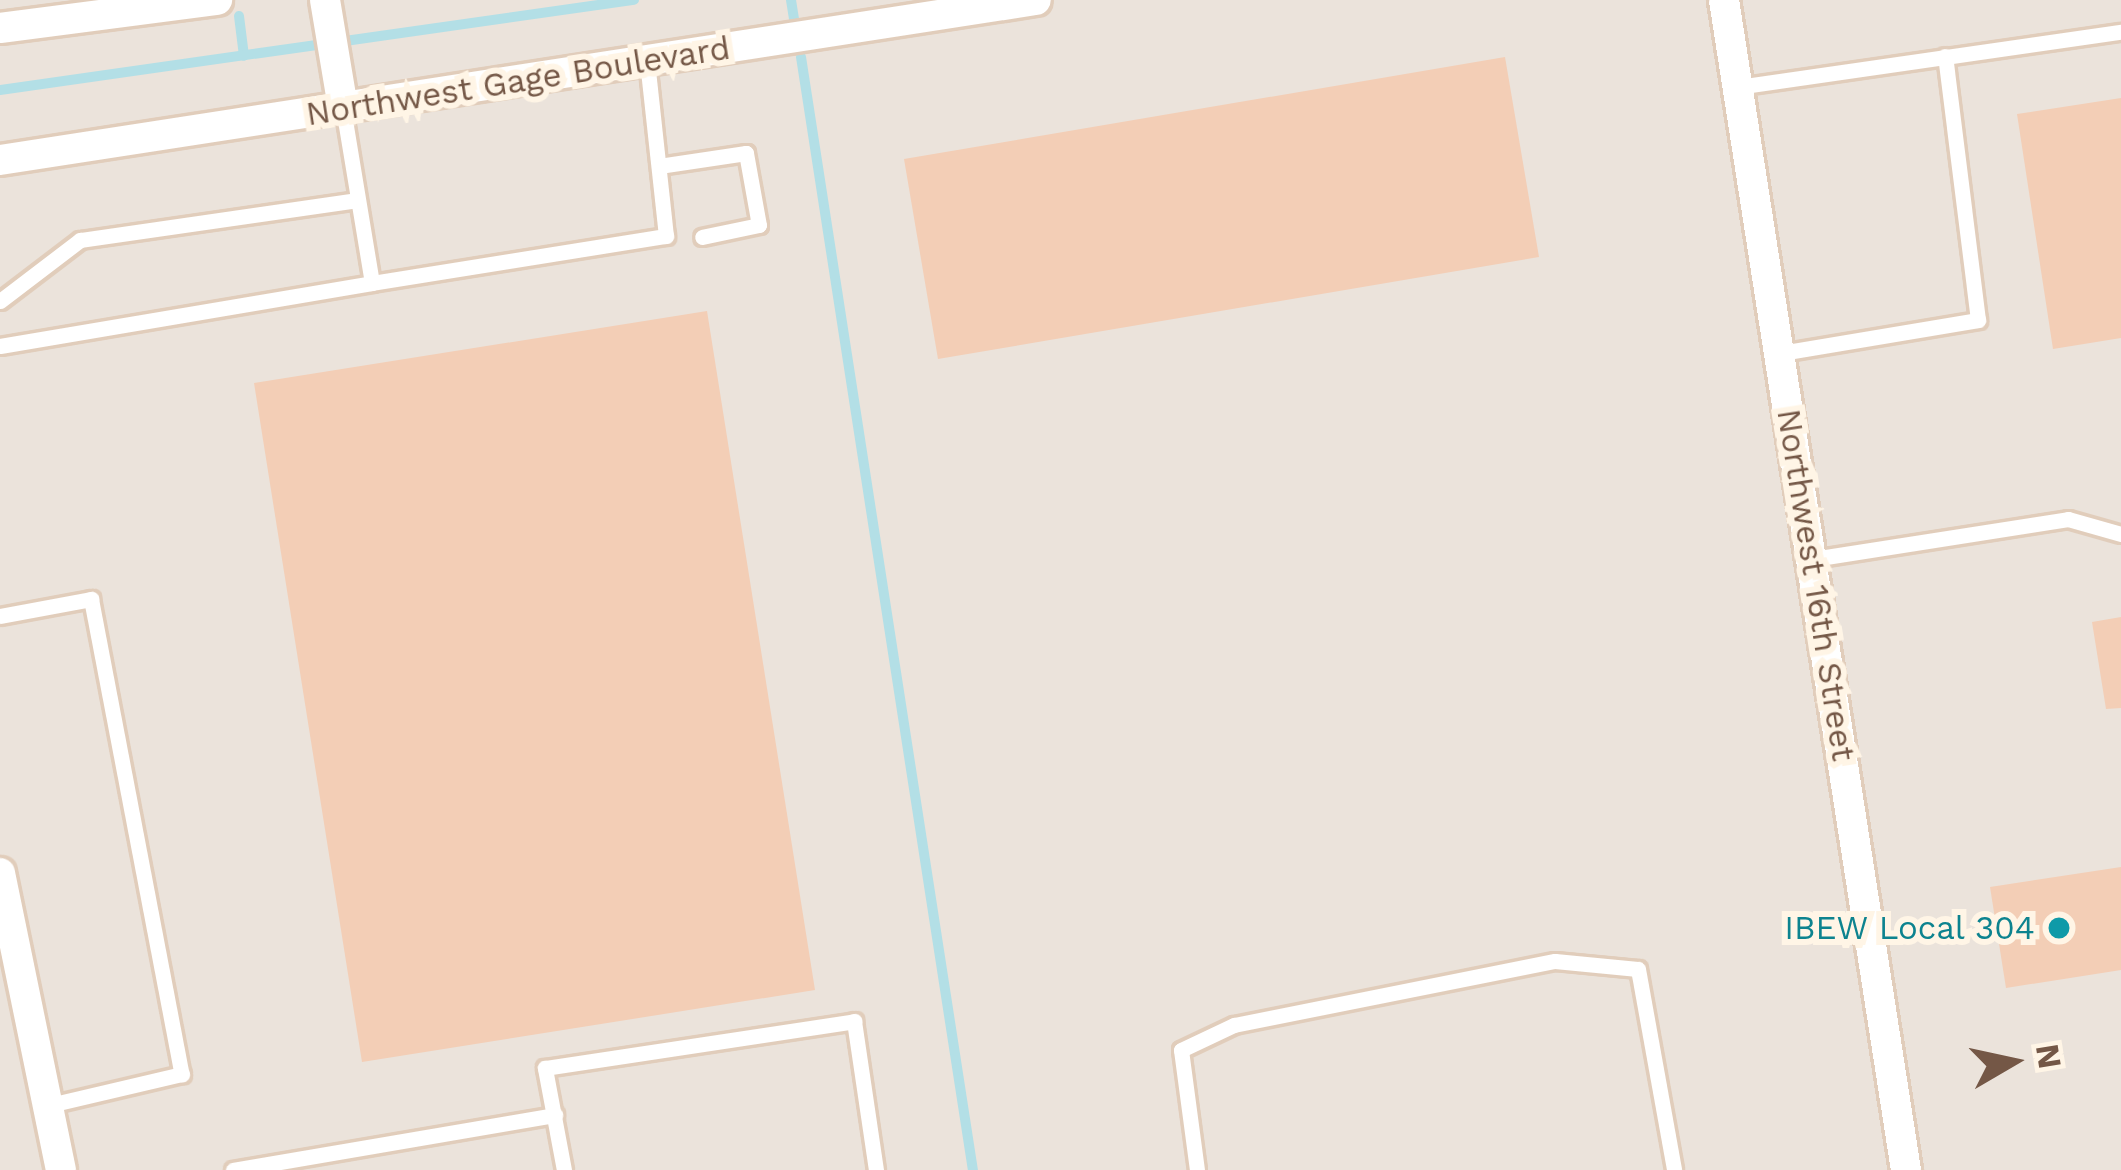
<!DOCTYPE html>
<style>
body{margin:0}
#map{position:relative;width:2121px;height:1170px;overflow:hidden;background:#fdf1df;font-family:"Work Sans",sans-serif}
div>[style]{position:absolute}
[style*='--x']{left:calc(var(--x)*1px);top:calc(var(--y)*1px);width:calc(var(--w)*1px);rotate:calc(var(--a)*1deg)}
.industrial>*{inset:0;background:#ebe3db}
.stream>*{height:10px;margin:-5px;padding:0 5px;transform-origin:5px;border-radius:5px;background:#b3dfe6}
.building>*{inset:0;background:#f3ceb6}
.roads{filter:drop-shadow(3px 0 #e1cdbb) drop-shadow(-3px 0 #e1cdbb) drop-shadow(0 3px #e1cdbb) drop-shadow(0 -3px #e1cdbb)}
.lane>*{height:15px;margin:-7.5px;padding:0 7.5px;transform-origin:7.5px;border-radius:7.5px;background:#fff}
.street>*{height:30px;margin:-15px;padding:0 15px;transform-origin:15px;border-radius:15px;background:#fff}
.dots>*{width:33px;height:33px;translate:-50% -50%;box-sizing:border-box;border:6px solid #fff5e6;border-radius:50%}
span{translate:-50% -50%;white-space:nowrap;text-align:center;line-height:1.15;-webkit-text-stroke:12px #fff5e6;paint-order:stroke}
.street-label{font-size:33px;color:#745746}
.culture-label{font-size:33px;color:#0d838f}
.right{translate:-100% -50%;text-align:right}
.north{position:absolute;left:1953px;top:1002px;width:120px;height:120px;-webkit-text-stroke:9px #fff5e6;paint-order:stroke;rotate:81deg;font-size:33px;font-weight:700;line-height:48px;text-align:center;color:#745746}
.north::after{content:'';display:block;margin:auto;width:42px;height:54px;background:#745746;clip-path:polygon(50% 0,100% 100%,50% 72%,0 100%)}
</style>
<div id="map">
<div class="industrial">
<div style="clip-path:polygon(0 0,2121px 0,2121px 1170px,0 1170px)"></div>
</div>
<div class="stream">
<div style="--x:791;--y:0;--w:20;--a:81"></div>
<div style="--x:239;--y:16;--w:40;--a:82.9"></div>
<div style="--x:338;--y:42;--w:299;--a:-8.1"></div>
<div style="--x:801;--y:57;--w:1126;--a:81.22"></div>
<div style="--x:0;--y:90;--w:327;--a:-8.1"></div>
</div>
<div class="building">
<div style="clip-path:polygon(1505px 57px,1539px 257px,938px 359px,904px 159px)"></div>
<div style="clip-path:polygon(2121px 98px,2121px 338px,2053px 349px,2017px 114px)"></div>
<div style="clip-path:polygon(707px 311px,815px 990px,362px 1062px,254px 383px)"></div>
<div style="clip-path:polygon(2121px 617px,2121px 708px,2106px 709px,2092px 622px)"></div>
<div style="clip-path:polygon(2121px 867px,2121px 970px,2006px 988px,1990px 887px)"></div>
</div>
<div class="roads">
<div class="lane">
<div style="--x:1737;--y:87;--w:388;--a:-8.2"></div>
<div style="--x:659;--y:166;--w:88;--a:-8.5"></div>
<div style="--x:746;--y:153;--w:73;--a:79.8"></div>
<div style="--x:759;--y:225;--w:58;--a:168.1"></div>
<div style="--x:372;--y:283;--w:298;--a:-9.1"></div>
<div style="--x:666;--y:236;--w:176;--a:-96.2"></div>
<div style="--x:0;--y:301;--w:101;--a:-37.3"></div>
<div style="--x:80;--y:240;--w:280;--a:-8.2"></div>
<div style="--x:0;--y:346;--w:377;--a:-9.6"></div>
<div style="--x:372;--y:283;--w:177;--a:-99.4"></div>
<div style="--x:1781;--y:353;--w:200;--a:-9.5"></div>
<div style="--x:1978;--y:320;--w:266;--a:-97.1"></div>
<div style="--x:1813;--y:559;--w:258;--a:-8.9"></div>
<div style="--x:2068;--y:519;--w:55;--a:15.8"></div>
<div style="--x:0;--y:616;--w:93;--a:-10.6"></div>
<div style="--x:91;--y:599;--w:484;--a:79.2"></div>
<div style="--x:182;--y:1074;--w:136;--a:166.8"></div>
<div style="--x:233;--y:1170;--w:327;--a:-9.7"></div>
<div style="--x:564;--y:1170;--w:104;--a:-100.6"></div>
<div style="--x:545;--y:1068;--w:313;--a:-8.6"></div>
<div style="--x:854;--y:1021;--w:151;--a:81.6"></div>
<div style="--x:1197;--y:1170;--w:121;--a:-97.6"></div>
<div style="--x:1181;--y:1050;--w:59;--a:-25.3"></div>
<div style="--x:1234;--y:1025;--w:327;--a:-11.3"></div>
<div style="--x:1555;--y:961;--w:83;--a:5.5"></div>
<div style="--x:1638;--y:969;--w:204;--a:79.8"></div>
</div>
<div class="street">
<div style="--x:325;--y:0;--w:109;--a:80.5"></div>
<div style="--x:1724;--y:0;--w:1184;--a:81.16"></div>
<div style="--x:0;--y:28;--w:219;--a:-7.4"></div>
<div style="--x:0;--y:160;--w:1048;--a:-8.78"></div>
<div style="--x:0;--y:873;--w:303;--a:78.4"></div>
</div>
</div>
<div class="dots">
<div style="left:2059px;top:928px;background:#0f9aa8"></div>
</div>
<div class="street-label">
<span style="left:518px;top:81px;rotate:-9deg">Northwest Gage Boulevard</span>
<span style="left:1816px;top:585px;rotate:81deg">Northwest 16th Street</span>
</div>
<div class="culture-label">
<span class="right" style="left:2035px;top:928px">IBEW Local 304</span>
</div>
<div class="north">N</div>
</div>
